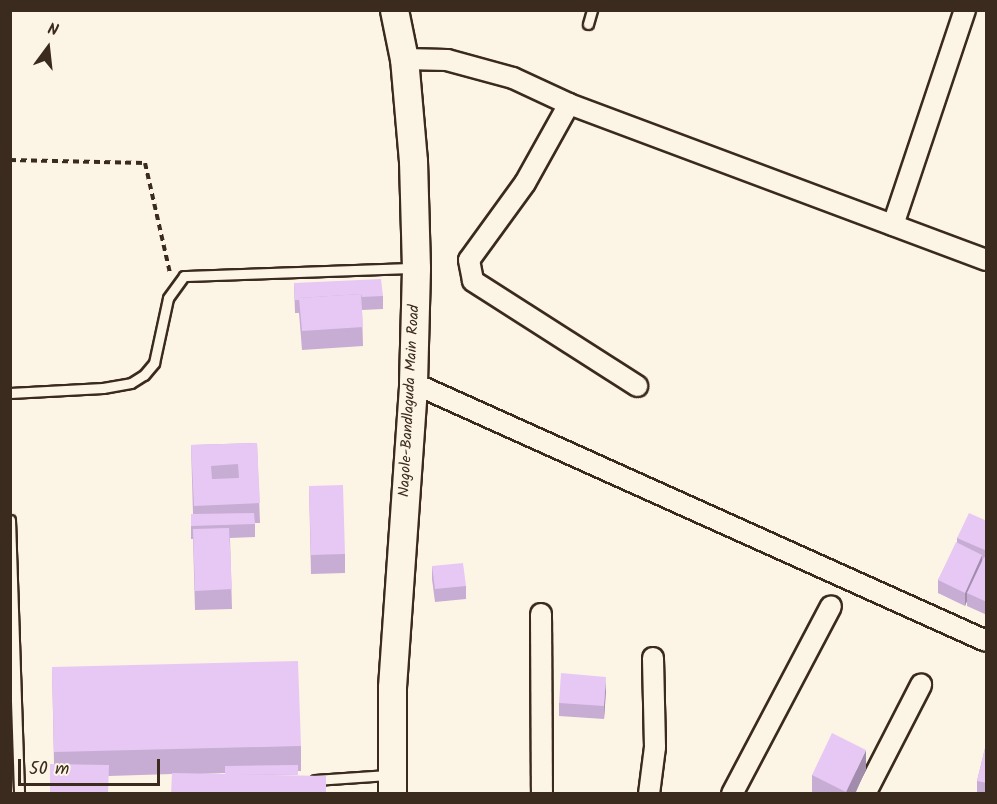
<!DOCTYPE html>
<style>
body{margin:0}
#map{position:relative;width:997px;height:804px;overflow:hidden;background:#fcf5e5;font-family:Kalam,sans-serif}
div>[style]{position:absolute}
[style*='--x']{left:calc(var(--x)*1px);top:calc(var(--y)*1px);width:calc(var(--w)*1px);rotate:calc(var(--a)*1deg)}
.path>*{height:4px;margin-top:-2px;transform-origin:0;background:repeating-linear-gradient(90deg,#3b2a1e 0 6px,transparent 0 10.5px)}
.roads{filter:drop-shadow(2px 0 #3b2a1e) drop-shadow(-2px 0 #3b2a1e) drop-shadow(0 2px #3b2a1e) drop-shadow(0 -2px #3b2a1e)}
.lane>*{height:9px;margin:-4.5px;padding:0 4.5px;transform-origin:4.5px;border-radius:4.5px;background:#fcf5e5}
.street>*{height:20px;margin:-10px;padding:0 10px;transform-origin:10px;border-radius:10px;background:#fcf5e5}
.secondary>*{height:27px;margin:-13.5px;padding:0 13.5px;transform-origin:13.5px;border-radius:13.5px;background:#fcf5e5}
.wall>*{inset:0;background:#c7acd3}
.shaded-wall>*{inset:0;background:#a28cac}
.building>*{inset:0;background:#e7c8f5}
span{translate:-50% -50%;white-space:nowrap;text-align:center;line-height:1.15;-webkit-text-stroke:4.5px #fcf5e5;paint-order:stroke}
.street-label{font-size:15px;color:#3b2a1e}
.frame{position:absolute;inset:0;border:12px solid #3b2a1e;pointer-events:none}
.north{position:absolute;left:18px;top:18px;width:60px;height:60px;-webkit-text-stroke:4px #fcf5e5;paint-order:stroke;rotate:15deg;font-size:16px;font-weight:700;line-height:24px;text-align:center;color:#3b2a1e}
.north::after{content:'';display:block;margin:auto;width:21px;height:27px;background:#3b2a1e;clip-path:polygon(50% 0,100% 100%,50% 72%,0 100%)}
.scale{position:absolute;left:18px;top:759px;width:142px;height:27px;box-sizing:border-box;border:3px solid #3b2a1e;border-top:0;padding-left:8px;font-size:18px;line-height:21px;white-space:nowrap;color:#3b2a1e;-webkit-text-stroke:4px #fcf5e5;paint-order:stroke}
</style>
<div id="map">
<div class="path">
<div style="--x:10;--y:160;--w:135;--a:1.3"></div>
<div style="--x:145;--y:163;--w:113;--a:77.2"></div>
</div>
<div class="roads">
<div class="lane">
<div style="--x:588;--y:24;--w:15;--a:-74"></div>
<div style="--x:10;--y:393;--w:93;--a:-3.1"></div>
<div style="--x:103;--y:388;--w:28;--a:-10"></div>
<div style="--x:131;--y:383;--w:15;--a:-32"></div>
<div style="--x:144;--y:375;--w:16;--a:-50"></div>
<div style="--x:154;--y:363;--w:66;--a:-77.8"></div>
<div style="--x:168;--y:298;--w:27;--a:-54"></div>
<div style="--x:184;--y:276;--w:229;--a:-2"></div>
<div style="--x:10;--y:520;--w:274;--a:88.1"></div>
<div style="--x:315;--y:780;--w:73;--a:-3.9"></div>
</div>
<div class="street">
<div style="--x:404;--y:59;--w:43;--a:1.3"></div>
<div style="--x:447;--y:60;--w:68;--a:15.3"></div>
<div style="--x:513;--y:78;--w:62;--a:24.9"></div>
<div style="--x:569;--y:104;--w:445;--a:20.5"></div>
<div style="--x:569;--y:104;--w:90;--a:119.1"></div>
<div style="--x:525;--y:183;--w:95;--a:126"></div>
<div style="--x:469;--y:260;--w:21;--a:79"></div>
<div style="--x:473;--y:281;--w:195;--a:32.6"></div>
<div style="--x:893;--y:225;--w:227;--a:-71.5"></div>
<div style="--x:413;--y:383;--w:628;--a:24.24"></div>
<div style="--x:541;--y:614;--w:180;--a:89.7"></div>
<div style="--x:649;--y:794;--w:47;--a:-82.7"></div>
<div style="--x:655;--y:747;--w:89;--a:-91.3"></div>
<div style="--x:732;--y:794;--w:212;--a:-62.2"></div>
<div style="--x:865;--y:794;--w:123;--a:-62.8"></div>
</div>
<div class="secondary">
<div style="--x:392;--y:794;--w:107;--a:-90"></div>
<div style="--x:392;--y:687;--w:305;--a:-86"></div>
<div style="--x:413;--y:383;--w:115;--a:-88.5"></div>
<div style="--x:416;--y:268;--w:107;--a:-91.6"></div>
<div style="--x:413;--y:161;--w:102;--a:-95"></div>
<div style="--x:404;--y:59;--w:50;--a:-101.5"></div>
</div>
</div>
<div class="wall">
<div style="clip-path:polygon(294px 283px,383px 296px,383px 309px,362px 310px,363px 346px,302px 350px,299px 313px,295px 313px)"></div>
<div style="clip-path:polygon(257px 443px,260px 523px,255px 523px,255px 537px,230px 538px,232px 609px,195px 610px,193px 539px,191px 539px,191px 514px,193px 514px,191px 445px)"></div>
<div style="clip-path:polygon(309px 486px,345px 554px,345px 573px,311px 574px)"></div>
<div style="clip-path:polygon(987px 521px,987px 615px,967px 606px,967px 601px,965px 606px,938px 593px,938px 580px,957px 543px,957px 538px)"></div>
<div style="clip-path:polygon(432px 566px,466px 586px,466px 599px,435px 602px,432px 579px)"></div>
<div style="clip-path:polygon(evenodd,52px 667px,301px 746px,301px 771px,298px 771px,298px 775px,172px 774px,109px 776px,54px 764px,52px 667px,225px 773px,225px 774px,200px 774px,225px 773px)"></div>
<div style="clip-path:polygon(606px 690px,604px 719px,559px 716px,559px 703px)"></div>
<div style="clip-path:polygon(987px 740px,987px 794px,977px 794px,977px 781px)"></div>
<div style="clip-path:polygon(866px 769px,855px 794px,812px 794px,812px 775px)"></div>
</div>
<div class="shaded-wall">
<div style="clip-path:polygon(982px 555px,982px 568px,967px 593px,967px 601px,965px 606px,965px 593px)"></div>
<div style="clip-path:polygon(606px 677px,606px 690px,604px 719px,604px 706px)"></div>
<div style="clip-path:polygon(866px 750px,866px 769px,855px 794px,846px 794px,846px 792px)"></div>
</div>
<div class="building">
<div style="clip-path:polygon(381px 279px,383px 296px,362px 297px,361px 294px,299px 298px,300px 300px,295px 300px,294px 283px)"></div>
<div style="clip-path:polygon(361px 294px,363px 327px,302px 331px,299px 298px)"></div>
<div style="clip-path:polygon(evenodd,257px 443px,260px 503px,194px 506px,191px 445px,257px 443px,238px 464px,239px 478px,212px 479px,211px 466px,238px 464px)"></div>
<div style="clip-path:polygon(343px 485px,345px 554px,311px 555px,309px 486px)"></div>
<div style="clip-path:polygon(254px 513px,255px 524px,191px 526px,191px 514px)"></div>
<div style="clip-path:polygon(969px 513px,987px 521px,987px 551px,957px 538px)"></div>
<div style="clip-path:polygon(229px 528px,232px 589px,195px 591px,193px 529px)"></div>
<div style="clip-path:polygon(956px 542px,982px 555px,965px 593px,938px 580px)"></div>
<div style="clip-path:polygon(984px 557px,987px 558px,987px 602px,967px 593px)"></div>
<div style="clip-path:polygon(463px 563px,466px 586px,435px 589px,432px 566px)"></div>
<div style="clip-path:polygon(298px 661px,301px 746px,54px 752px,52px 667px)"></div>
<div style="clip-path:polygon(561px 673px,606px 677px,604px 706px,559px 703px)"></div>
<div style="clip-path:polygon(832px 733px,866px 750px,846px 792px,812px 775px)"></div>
<div style="clip-path:polygon(987px 740px,987px 783px,977px 781px)"></div>
<div style="clip-path:polygon(50px 764px,109px 765px,108px 794px,50px 794px)"></div>
<div style="clip-path:polygon(298px 765px,298px 775px,225px 774px,225px 766px)"></div>
<div style="clip-path:polygon(172px 773px,326px 776px,326px 794px,171px 794px)"></div>
</div>
<div class="street-label">
<span style="left:410px;top:401px;rotate:-87deg">Nagole-Bandlaguda Main Road</span>
</div>
<div class="frame"></div>
<div class="north">N</div>
<div class="scale">50 m</div>
</div>
